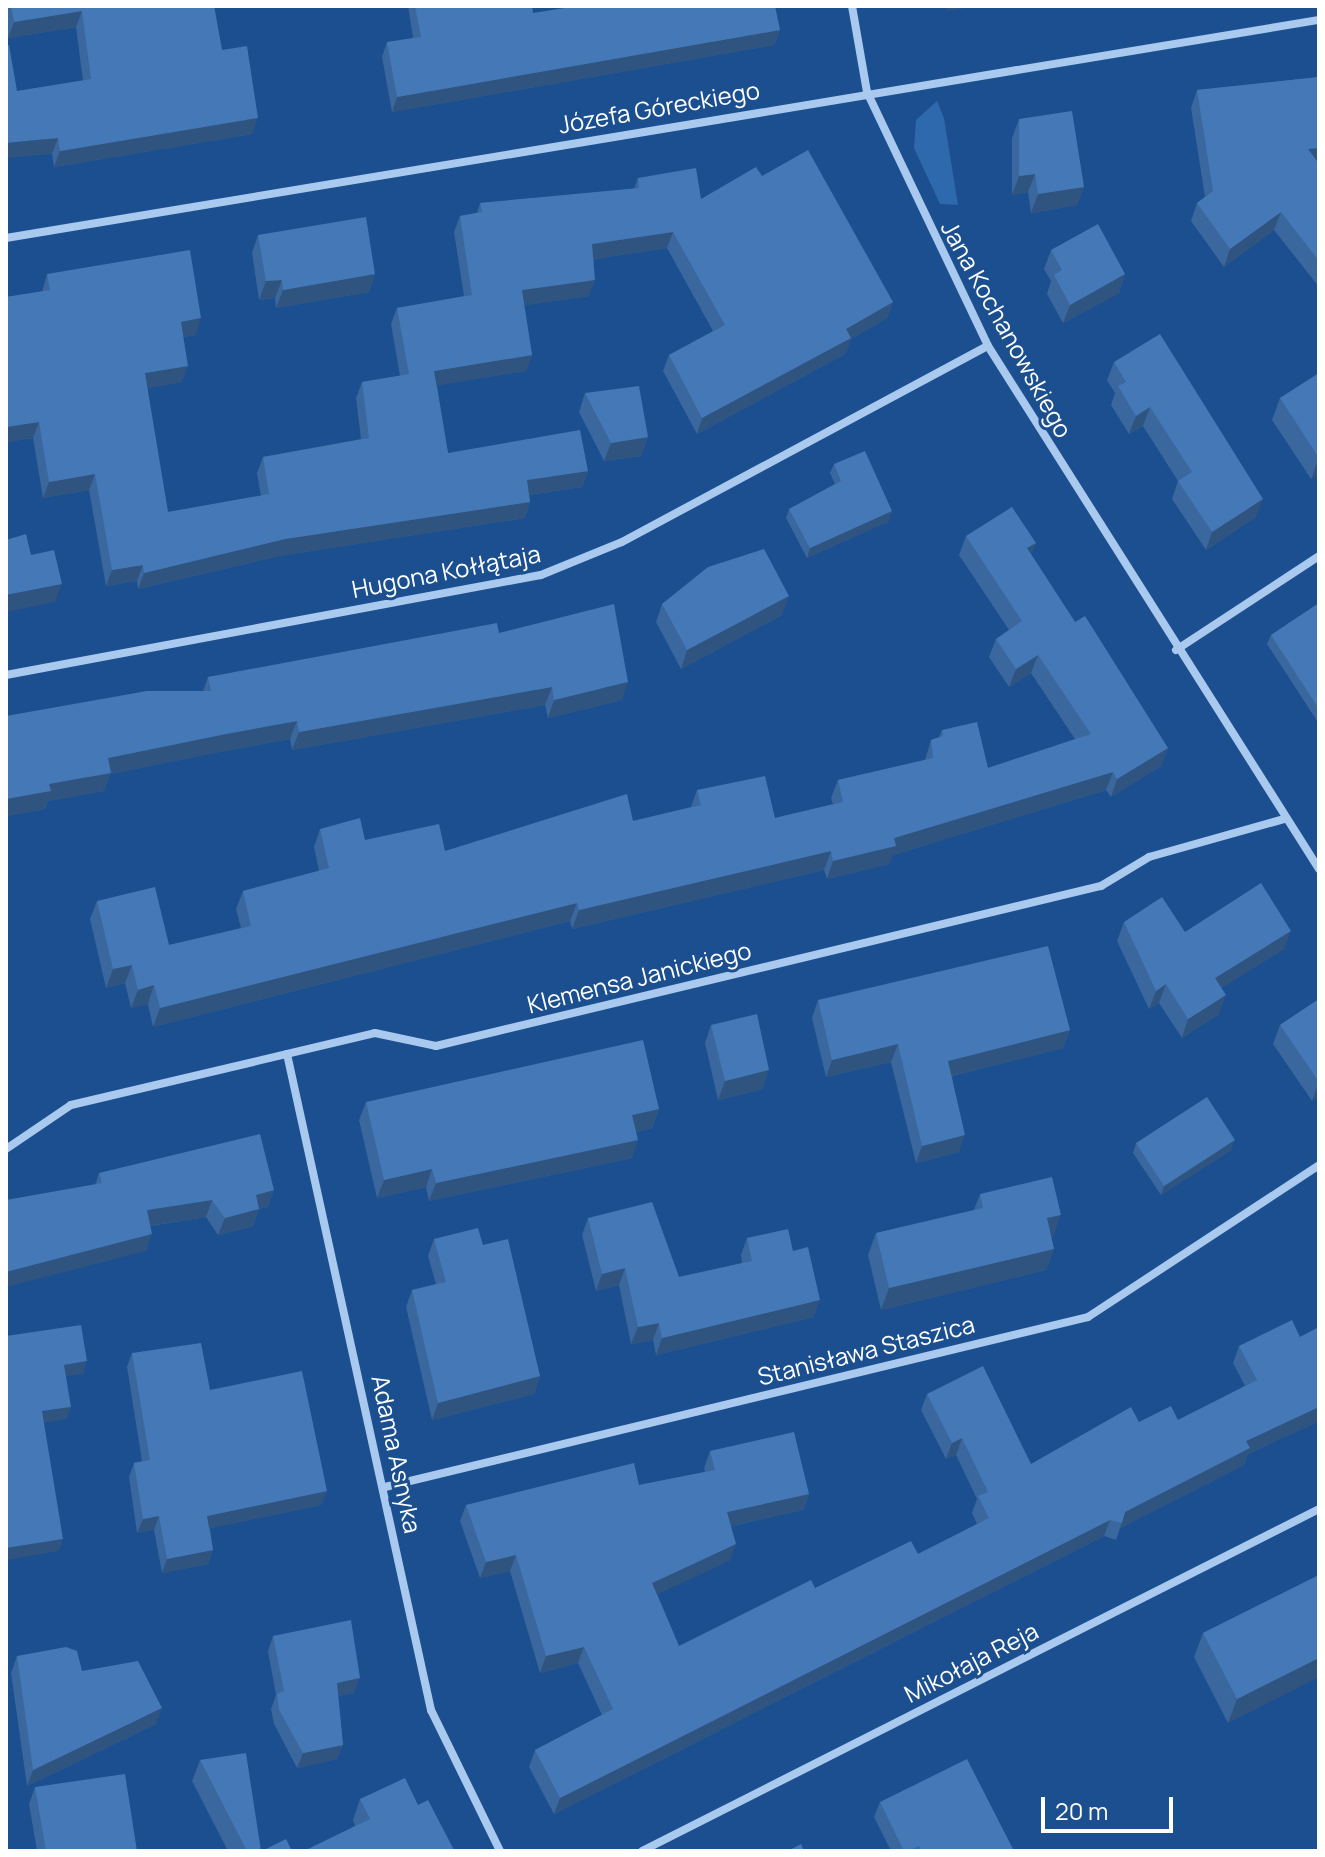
<!DOCTYPE html>
<meta charset="utf-8">
<style>
body{margin:0}
#map{position:relative;width:1325px;height:1857px;overflow:hidden;background:#1b4f8f;font-family:Manrope,sans-serif}
div>[style]{position:absolute}
[style*='--x']{left:calc(var(--x)*1px);top:calc(var(--y)*1px);width:calc(var(--w)*1px);rotate:calc(var(--a)*1deg)}
.green>*{inset:0;background:#2e69ad}
.street>*{height:8px;margin:-4px;padding:0 4px;transform-origin:4px;border-radius:4px;background:#a9c9ee}
.wall>*{inset:0;background:#3a679d}
.shaded-wall>*{inset:0;background:#305480}
.building>*{inset:0;background:#4478b7}
span{translate:-50% -50%;white-space:nowrap;text-align:center;line-height:1.15;-webkit-text-stroke:6px #1b4f8f;paint-order:stroke}
.street-label{font-size:24px;color:#fff}
.frame{position:absolute;inset:0;border:8px solid #fff;pointer-events:none}
.scale{position:absolute;left:1041px;top:1797px;width:132px;height:36px;box-sizing:border-box;border:4px solid #fff;border-top:0;padding-left:10px;font-size:24px;line-height:28px;white-space:nowrap;color:#fff;-webkit-text-stroke:6px #1b4f8f;paint-order:stroke}
</style>
<div id="map">
<div class="green">
<div style="clip-path:polygon(937px 101px,944px 118px,958px 205px,940px 204px,914px 148px,916px 120px)"></div>
</div>
<div class="street">
<div style="--x:852;--y:6;--w:87;--a:80.1"></div>
<div style="--x:867;--y:92;--w:281;--a:64.5"></div>
<div style="--x:988;--y:346;--w:619;--a:57.67"></div>
<div style="--x:6;--y:238;--w:1331;--a:-9.43"></div>
<div style="--x:1176;--y:650;--w:171;--a:-33.3"></div>
<div style="--x:6;--y:675;--w:544;--a:-10.59"></div>
<div style="--x:541;--y:575;--w:87;--a:-22.2"></div>
<div style="--x:622;--y:542;--w:415;--a:-28.2"></div>
<div style="--x:287;--y:1054;--w:672;--a:77.62"></div>
<div style="--x:431;--y:1710;--w:157;--a:63.9"></div>
<div style="--x:6;--y:1149;--w:78;--a:-34.1"></div>
<div style="--x:71;--y:1105;--w:312;--a:-13.3"></div>
<div style="--x:375;--y:1033;--w:62;--a:12"></div>
<div style="--x:436;--y:1046;--w:684;--a:-13.53"></div>
<div style="--x:1101;--y:886;--w:56;--a:-31.1"></div>
<div style="--x:1149;--y:857;--w:140;--a:-15.7"></div>
<div style="--x:385;--y:1487;--w:723;--a:-13.59"></div>
<div style="--x:1088;--y:1317;--w:277;--a:-33.3"></div>
<div style="--x:642;--y:1851;--w:758;--a:-26.8"></div>
</div>
<div class="wall">
<div style="clip-path:polygon(6px 6px,214px 6px,222px 50px,252px 134px,54px 167px,52px 154px,17px 91px,83px 81px,76px 27px,8px 38px,6px 28px)"></div>
<div style="clip-path:polygon(408px 6px,532px 6px,533px 13px,780px 30px,774px 45px,392px 112px,382px 57px,387px 42px,413px 38px)"></div>
<div style="clip-path:polygon(1319px 77px,1319px 287px,1274px 230px,1224px 267px,1191px 221px,1197px 203px,1205px 197px,1191px 108px,1197px 90px)"></div>
<div style="clip-path:polygon(1019px 119px,1084px 187px,1077px 205px,1031px 213px,1028px 192px,1012px 195px,1012px 138px)"></div>
<div style="clip-path:polygon(762px 176px,893px 302px,887px 318px,851px 339px,845px 354px,697px 434px,663px 371px,669px 355px,713px 331px,667px 248px,594px 259px,589px 296px,524px 305px,532px 355px,526px 371px,437px 385px,448px 453px,588px 471px,582px 487px,529px 495px,530px 502px,525px 518px,279px 556px,138px 589px,137px 581px,106px 586px,89px 490px,43px 498px,33px 438px,6px 442px,6px 297px,42px 292px,47px 274px,196px 335px,183px 337px,182px 382px,147px 388px,168px 512px,261px 496px,257px 473px,263px 457px,361px 439px,356px 398px,362px 382px,400px 376px,391px 324px,397px 308px,464px 296px,454px 232px,460px 216px,477px 213px,480px 203px,634px 189px,638px 178px,701px 199px)"></div>
<div style="clip-path:polygon(258px 235px,375px 274px,369px 292px,276px 308px,275px 298px,259px 300px,252px 253px)"></div>
<div style="clip-path:polygon(1051px 250px,1125px 274px,1119px 293px,1063px 323px,1047px 294px,1051px 281px,1044px 269px)"></div>
<div style="clip-path:polygon(1114px 362px,1256px 517px,1206px 550px,1172px 499px,1178px 481px,1143px 426px,1129px 434px,1111px 405px,1115px 393px,1107px 380px)"></div>
<div style="clip-path:polygon(1319px 373px,1319px 474px,1311px 479px,1272px 420px,1280px 398px)"></div>
<div style="clip-path:polygon(585px 393px,648px 437px,641px 456px,604px 461px,579px 412px)"></div>
<div style="clip-path:polygon(834px 464px,889px 521px,807px 558px,786px 518px,789px 509px,835px 484px,830px 473px)"></div>
<div style="clip-path:polygon(966px 536px,1031px 554px,1075px 622px,1168px 748px,1161px 766px,1111px 797px,1106px 790px,893px 855px,889px 864px,827px 879px,824px 870px,572px 929px,570px 921px,153px 1027px,148px 1004px,131px 1008px,125px 983px,106px 988px,90px 919px,97px 901px,169px 945px,241px 928px,236px 909px,243px 891px,319px 871px,314px 847px,320px 829px,365px 840px,445px 851px,633px 821px,691px 807px,697px 790px,775px 818px,833px 804px,831px 798px,838px 780px,925px 760px,931px 740px,939px 737px,942px 730px,988px 768px,1075px 739px,1031px 673px,1009px 687px,989px 657px,996px 639px,1009px 630px,959px 555px)"></div>
<div style="clip-path:polygon(1319px 603px,1319px 724px,1267px 644px,1271px 635px)"></div>
<div style="clip-path:polygon(662px 604px,782px 615px,681px 669px,656px 622px)"></div>
<div style="clip-path:polygon(499px 633px,622px 700px,548px 718px,545px 705px,292px 750px,290px 739px,219px 752px,110px 774px,104px 791px,48px 801px,45px 809px,6px 816px,203px 691px,208px 677px)"></div>
<div style="clip-path:polygon(1124px 922px,1185px 932px,1284px 949px,1221px 988px,1219px 1014px,1182px 1038px,1159px 1003px,1149px 1009px,1117px 941px)"></div>
<div style="clip-path:polygon(1319px 999px,1319px 1096px,1312px 1101px,1273px 1044px,1280px 1025px)"></div>
<div style="clip-path:polygon(818px 1000px,1070px 1030px,1063px 1048px,952px 1076px,959px 1152px,916px 1163px,891px 1062px,826px 1077px,812px 1018px)"></div>
<div style="clip-path:polygon(711px 1025px,763px 1089px,718px 1100px,705px 1043px)"></div>
<div style="clip-path:polygon(366px 1102px,659px 1109px,652px 1128px,636px 1132px,632px 1158px,429px 1201px,426px 1187px,377px 1198px,359px 1120px)"></div>
<div style="clip-path:polygon(1136px 1143px,1231px 1150px,1161px 1195px,1133px 1153px)"></div>
<div style="clip-path:polygon(99px 1173px,274px 1190px,268px 1207px,259px 1209px,253px 1226px,218px 1235px,206px 1217px,150px 1226px,146px 1251px,95px 1185px)"></div>
<div style="clip-path:polygon(980px 1194px,1053px 1237px,1051px 1237px,1054px 1249px,1046px 1270px,881px 1310px,868px 1255px,876px 1233px,974px 1210px)"></div>
<div style="clip-path:polygon(588px 1218px,679px 1277px,742px 1263px,741px 1255px,747px 1238px,793px 1251px,814px 1317px,656px 1355px,653px 1340px,631px 1344px,619px 1285px,596px 1291px,582px 1235px)"></div>
<div style="clip-path:polygon(434px 1239px,483px 1245px,540px 1376px,534px 1394px,432px 1420px,406px 1307px,412px 1290px,436px 1284px,428px 1256px)"></div>
<div style="clip-path:polygon(1319px 1327px,1319px 1421px,1248px 1454px,1244px 1465px,1120px 1528px,1116px 1540px,1104px 1536px,554px 1814px,529px 1767px,535px 1750px,602px 1715px,578px 1663px,540px 1673px,510px 1571px,480px 1578px,460px 1521px,466px 1505px,639px 1485px,705px 1472px,704px 1468px,710px 1451px,809px 1494px,803px 1510px,731px 1526px,730px 1560px,657px 1594px,679px 1646px,815px 1588px,918px 1554px,977px 1524px,972px 1513px,977px 1499px,956px 1455px,946px 1459px,921px 1410px,927px 1394px,1031px 1464px,1139px 1422px,1178px 1420px,1245px 1386px,1233px 1363px,1239px 1346px,1300px 1337px)"></div>
<div style="clip-path:polygon(132px 1353px,210px 1390px,327px 1491px,321px 1505px,210px 1528px,213px 1550px,208px 1564px,162px 1573px,154px 1530px,137px 1533px,129px 1477px,134px 1463px,142px 1461px,127px 1367px)"></div>
<div style="clip-path:polygon(1319px 1575px,1228px 1723px,1194px 1657px,1203px 1633px)"></div>
<div style="clip-path:polygon(273px 1636px,354px 1693px,338px 1696px,343px 1745px,337px 1759px,297px 1768px,274px 1724px,271px 1709px,276px 1695px,268px 1651px)"></div>
<div style="clip-path:polygon(17px 1656px,82px 1671px,156px 1724px,27px 1786px,11px 1673px)"></div>
<div style="clip-path:polygon(200px 1760px,261px 1851px,228px 1851px,192px 1781px)"></div>
<div style="clip-path:polygon(35px 1787px,137px 1851px,37px 1851px,29px 1804px)"></div>
<div style="clip-path:polygon(360px 1799px,418px 1805px,454px 1850px,453px 1851px,304px 1851px,355px 1826px,353px 1820px)"></div>
<div style="clip-path:polygon(880px 1802px,1014px 1851px,891px 1851px,874px 1817px)"></div>
</div>
<div class="shaded-wall">
<div style="clip-path:polygon(948px 6px,980px 6px,946px 11px)"></div>
<div style="clip-path:polygon(82px 11px,76px 27px,8px 38px,14px 22px)"></div>
<div style="clip-path:polygon(780px 30px,774px 45px,392px 112px,397px 97px)"></div>
<div style="clip-path:polygon(258px 118px,252px 134px,54px 167px,60px 151px)"></div>
<div style="clip-path:polygon(58px 138px,52px 154px,6px 158px,6px 143px)"></div>
<div style="clip-path:polygon(1319px 148px,1319px 164px,1308px 149px)"></div>
<div style="clip-path:polygon(1035px 174px,1028px 192px,1012px 195px,1019px 176px)"></div>
<div style="clip-path:polygon(1084px 187px,1077px 205px,1031px 213px,1038px 194px)"></div>
<div style="clip-path:polygon(1281px 212px,1274px 230px,1224px 267px,1230px 249px)"></div>
<div style="clip-path:polygon(673px 232px,667px 248px,586px 260px,592px 244px)"></div>
<div style="clip-path:polygon(375px 274px,369px 292px,276px 308px,283px 290px)"></div>
<div style="clip-path:polygon(1125px 274px,1119px 293px,1063px 323px,1070px 305px)"></div>
<div style="clip-path:polygon(282px 280px,275px 298px,259px 300px,266px 281px)"></div>
<div style="clip-path:polygon(595px 280px,589px 296px,516px 307px,522px 290px)"></div>
<div style="clip-path:polygon(893px 302px,887px 318px,851px 339px,845px 354px,697px 434px,702px 418px,846px 329px)"></div>
<div style="clip-path:polygon(201px 318px,196px 335px,175px 338px,181px 322px)"></div>
<div style="clip-path:polygon(532px 355px,526px 371px,428px 387px,434px 371px)"></div>
<div style="clip-path:polygon(188px 366px,182px 382px,139px 390px,145px 373px)"></div>
<div style="clip-path:polygon(1150px 407px,1143px 426px,1129px 434px,1136px 416px)"></div>
<div style="clip-path:polygon(39px 422px,33px 438px,6px 442px,6px 427px)"></div>
<div style="clip-path:polygon(648px 437px,641px 456px,604px 461px,611px 443px)"></div>
<div style="clip-path:polygon(1319px 457px,1319px 474px,1311px 479px)"></div>
<div style="clip-path:polygon(588px 471px,582px 487px,521px 496px,527px 480px)"></div>
<div style="clip-path:polygon(95px 474px,89px 490px,43px 498px,49px 482px)"></div>
<div style="clip-path:polygon(1263px 499px,1256px 517px,1206px 550px,1212px 532px)"></div>
<div style="clip-path:polygon(530px 502px,525px 518px,279px 556px,138px 589px,144px 573px,285px 539px)"></div>
<div style="clip-path:polygon(892px 511px,889px 521px,807px 558px,810px 548px)"></div>
<div style="clip-path:polygon(1036px 543px,1029px 561px,1027px 548px)"></div>
<div style="clip-path:polygon(143px 565px,137px 581px,106px 586px,112px 570px)"></div>
<div style="clip-path:polygon(62px 584px,55px 602px,6px 612px,6px 595px)"></div>
<div style="clip-path:polygon(789px 596px,782px 615px,681px 669px,687px 650px)"></div>
<div style="clip-path:polygon(1038px 655px,1031px 673px,1009px 687px,1016px 669px)"></div>
<div style="clip-path:polygon(628px 682px,622px 700px,548px 718px,554px 700px)"></div>
<div style="clip-path:polygon(552px 687px,545px 705px,292px 750px,299px 732px)"></div>
<div style="clip-path:polygon(297px 721px,290px 739px,219px 752px,110px 774px,104px 791px,48px 801px,45px 809px,6px 816px,6px 799px,49px 784px,108px 758px,226px 734px)"></div>
<div style="clip-path:polygon(1168px 748px,1161px 766px,1111px 797px,1117px 779px)"></div>
<div style="clip-path:polygon(1113px 772px,1106px 790px,893px 855px,889px 864px,827px 879px,833px 861px,894px 838px)"></div>
<div style="clip-path:polygon(831px 851px,824px 870px,572px 929px,579px 910px)"></div>
<div style="clip-path:polygon(577px 903px,570px 921px,153px 1027px,160px 1008px)"></div>
<div style="clip-path:polygon(1291px 931px,1284px 949px,1208px 997px,1215px 978px)"></div>
<div style="clip-path:polygon(132px 965px,125px 983px,106px 988px,113px 969px)"></div>
<div style="clip-path:polygon(1166px 984px,1159px 1003px,1149px 1009px,1156px 991px)"></div>
<div style="clip-path:polygon(154px 985px,148px 1004px,131px 1008px,138px 990px)"></div>
<div style="clip-path:polygon(1226px 995px,1219px 1014px,1182px 1038px,1188px 1019px)"></div>
<div style="clip-path:polygon(1070px 1030px,1063px 1048px,942px 1078px,948px 1061px)"></div>
<div style="clip-path:polygon(898px 1044px,891px 1062px,826px 1077px,832px 1060px)"></div>
<div style="clip-path:polygon(769px 1070px,763px 1089px,718px 1100px,725px 1081px)"></div>
<div style="clip-path:polygon(1319px 1082px,1319px 1096px,1312px 1101px)"></div>
<div style="clip-path:polygon(659px 1109px,652px 1128px,626px 1134px,632px 1115px)"></div>
<div style="clip-path:polygon(965px 1135px,959px 1152px,916px 1163px,922px 1146px)"></div>
<div style="clip-path:polygon(638px 1140px,632px 1158px,429px 1201px,436px 1183px)"></div>
<div style="clip-path:polygon(1235px 1140px,1231px 1150px,1161px 1195px,1164px 1186px)"></div>
<div style="clip-path:polygon(432px 1169px,426px 1187px,377px 1198px,384px 1180px)"></div>
<div style="clip-path:polygon(274px 1190px,268px 1207px,259px 1209px,253px 1226px,218px 1235px,225px 1218px,256px 1195px)"></div>
<div style="clip-path:polygon(212px 1200px,206px 1217px,141px 1227px,147px 1210px)"></div>
<div style="clip-path:polygon(1061px 1215px,1053px 1237px,1039px 1240px,1047px 1218px)"></div>
<div style="clip-path:polygon(152px 1234px,146px 1251px,6px 1287px,6px 1272px)"></div>
<div style="clip-path:polygon(1054px 1249px,1046px 1270px,881px 1310px,889px 1288px)"></div>
<div style="clip-path:polygon(625px 1268px,619px 1285px,596px 1291px,602px 1274px)"></div>
<div style="clip-path:polygon(820px 1300px,814px 1317px,656px 1355px,662px 1338px)"></div>
<div style="clip-path:polygon(659px 1323px,653px 1340px,631px 1344px,638px 1327px)"></div>
<div style="clip-path:polygon(87px 1361px,83px 1374px,59px 1377px,64px 1365px)"></div>
<div style="clip-path:polygon(540px 1376px,534px 1394px,432px 1420px,438px 1403px)"></div>
<div style="clip-path:polygon(71px 1407px,66px 1419px,38px 1424px,42px 1411px)"></div>
<div style="clip-path:polygon(1319px 1407px,1319px 1421px,1248px 1454px,1244px 1465px,1120px 1528px,1125px 1512px,1246px 1441px)"></div>
<div style="clip-path:polygon(962px 1438px,956px 1455px,946px 1459px,952px 1443px)"></div>
<div style="clip-path:polygon(327px 1491px,321px 1505px,202px 1530px,207px 1516px)"></div>
<div style="clip-path:polygon(809px 1494px,803px 1510px,721px 1528px,727px 1512px)"></div>
<div style="clip-path:polygon(159px 1516px,154px 1530px,137px 1533px,143px 1519px)"></div>
<div style="clip-path:polygon(1110px 1520px,1104px 1536px,554px 1814px,560px 1798px)"></div>
<div style="clip-path:polygon(63px 1539px,59px 1551px,6px 1560px,6px 1548px)"></div>
<div style="clip-path:polygon(736px 1544px,730px 1560px,646px 1600px,652px 1583px)"></div>
<div style="clip-path:polygon(213px 1550px,208px 1564px,162px 1573px,167px 1559px)"></div>
<div style="clip-path:polygon(516px 1555px,510px 1571px,480px 1578px,486px 1562px)"></div>
<div style="clip-path:polygon(584px 1647px,578px 1663px,540px 1673px,546px 1656px)"></div>
<div style="clip-path:polygon(1319px 1658px,1319px 1677px,1228px 1723px,1237px 1699px)"></div>
<div style="clip-path:polygon(360px 1678px,354px 1693px,332px 1697px,337px 1683px)"></div>
<div style="clip-path:polygon(162px 1708px,156px 1724px,27px 1786px,33px 1770px)"></div>
<div style="clip-path:polygon(343px 1745px,337px 1759px,297px 1768px,303px 1753px)"></div>
</div>
<div class="building">
<div style="clip-path:polygon(11px 6px,214px 6px,222px 50px,247px 46px,258px 118px,60px 151px,58px 138px,6px 143px,6px 45px,9px 45px,17px 91px,91px 79px,82px 11px,14px 22px)"></div>
<div style="clip-path:polygon(415px 6px,532px 6px,533px 13px,577px 6px,775px 6px,780px 30px,397px 97px,387px 42px,421px 37px)"></div>
<div style="clip-path:polygon(1319px 77px,1319px 148px,1308px 149px,1319px 164px,1319px 261px,1281px 212px,1230px 249px,1197px 203px,1213px 191px,1197px 90px)"></div>
<div style="clip-path:polygon(1072px 111px,1084px 187px,1038px 194px,1035px 174px,1019px 176px,1019px 119px)"></div>
<div style="clip-path:polygon(808px 150px,893px 302px,846px 329px,851px 338px,702px 418px,669px 355px,725px 325px,673px 232px,592px 244px,595px 280px,522px 290px,532px 355px,434px 371px,448px 453px,580px 430px,588px 471px,527px 480px,530px 502px,285px 539px,144px 573px,143px 565px,112px 570px,95px 474px,49px 482px,39px 422px,6px 427px,6px 297px,50px 290px,47px 274px,190px 250px,201px 318px,181px 322px,188px 366px,145px 373px,168px 512px,269px 494px,263px 457px,369px 438px,362px 382px,409px 374px,397px 308px,472px 295px,460px 216px,482px 212px,480px 203px,639px 188px,638px 178px,696px 168px,701px 199px,756px 167px,762px 176px)"></div>
<div style="clip-path:polygon(366px 217px,375px 274px,283px 290px,282px 280px,266px 281px,258px 235px)"></div>
<div style="clip-path:polygon(1098px 224px,1125px 274px,1070px 305px,1054px 275px,1062px 270px,1051px 250px)"></div>
<div style="clip-path:polygon(1160px 334px,1263px 499px,1212px 532px,1178px 481px,1192px 472px,1150px 407px,1136px 416px,1118px 386px,1126px 382px,1114px 362px)"></div>
<div style="clip-path:polygon(1319px 373px,1319px 458px,1280px 398px)"></div>
<div style="clip-path:polygon(639px 386px,648px 437px,611px 443px,585px 393px)"></div>
<div style="clip-path:polygon(865px 451px,892px 511px,810px 548px,789px 509px,841px 481px,834px 464px)"></div>
<div style="clip-path:polygon(1012px 507px,1036px 543px,1027px 548px,1075px 622px,1085px 616px,1168px 748px,1117px 779px,1113px 772px,894px 838px,896px 846px,833px 861px,831px 851px,579px 910px,577px 903px,160px 1008px,154px 985px,138px 990px,132px 965px,113px 969px,97px 901px,155px 887px,169px 945px,251px 926px,243px 891px,329px 868px,320px 829px,360px 818px,365px 840px,439px 824px,445px 851px,627px 794px,633px 821px,701px 805px,697px 790px,765px 776px,775px 818px,843px 802px,838px 780px,933px 758px,931px 740px,943px 736px,942px 730px,977px 722px,988px 768px,1091px 734px,1038px 655px,1016px 669px,996px 639px,1022px 621px,966px 536px)"></div>
<div style="clip-path:polygon(26px 534px,31px 555px,54px 550px,62px 584px,6px 595px,6px 540px)"></div>
<div style="clip-path:polygon(764px 549px,789px 596px,687px 650px,662px 604px,708px 567px)"></div>
<div style="clip-path:polygon(1319px 603px,1319px 709px,1271px 635px)"></div>
<div style="clip-path:polygon(614px 604px,628px 682px,554px 700px,552px 687px,299px 732px,297px 721px,226px 734px,108px 758px,111px 773px,49px 784px,51px 791px,6px 799px,6px 716px,147px 691px,211px 691px,208px 677px,497px 623px,499px 633px)"></div>
<div style="clip-path:polygon(1261px 883px,1291px 931px,1215px 978px,1226px 995px,1188px 1019px,1166px 984px,1156px 991px,1124px 922px,1162px 897px,1185px 932px)"></div>
<div style="clip-path:polygon(1048px 946px,1070px 1030px,948px 1061px,965px 1135px,922px 1146px,898px 1044px,832px 1060px,818px 1000px)"></div>
<div style="clip-path:polygon(1319px 999px,1319px 1082px,1280px 1025px)"></div>
<div style="clip-path:polygon(757px 1014px,769px 1070px,725px 1081px,711px 1025px)"></div>
<div style="clip-path:polygon(643px 1040px,659px 1109px,632px 1115px,638px 1140px,436px 1183px,432px 1169px,384px 1180px,366px 1102px)"></div>
<div style="clip-path:polygon(1207px 1097px,1235px 1140px,1164px 1186px,1136px 1143px)"></div>
<div style="clip-path:polygon(260px 1134px,274px 1190px,256px 1195px,259px 1209px,225px 1218px,212px 1200px,147px 1210px,152px 1234px,6px 1272px,6px 1200px,102px 1183px,99px 1173px)"></div>
<div style="clip-path:polygon(1052px 1177px,1061px 1215px,1047px 1218px,1054px 1249px,889px 1288px,876px 1233px,983px 1208px,980px 1194px)"></div>
<div style="clip-path:polygon(652px 1202px,679px 1277px,752px 1261px,747px 1238px,788px 1229px,793px 1251px,808px 1247px,820px 1300px,662px 1338px,659px 1323px,638px 1327px,625px 1268px,602px 1274px,588px 1218px)"></div>
<div style="clip-path:polygon(478px 1228px,483px 1245px,508px 1239px,540px 1376px,438px 1403px,412px 1290px,446px 1282px,434px 1239px)"></div>
<div style="clip-path:polygon(1292px 1320px,1300px 1337px,1319px 1327px,1319px 1407px,1246px 1441px,1250px 1448px,1125px 1512px,1122px 1523px,1110px 1520px,560px 1798px,535px 1750px,613px 1709px,584px 1647px,546px 1656px,516px 1555px,486px 1562px,466px 1505px,634px 1463px,639px 1485px,715px 1470px,710px 1451px,794px 1432px,809px 1494px,727px 1512px,736px 1544px,652px 1583px,679px 1646px,811px 1580px,815px 1588px,911px 1541px,918px 1554px,989px 1518px,978px 1496px,988px 1492px,962px 1438px,952px 1443px,927px 1394px,983px 1366px,1031px 1464px,1131px 1407px,1139px 1422px,1171px 1406px,1178px 1420px,1257px 1380px,1239px 1346px)"></div>
<div style="clip-path:polygon(81px 1325px,87px 1361px,64px 1365px,71px 1407px,42px 1411px,63px 1539px,6px 1548px,6px 1336px)"></div>
<div style="clip-path:polygon(201px 1343px,210px 1390px,302px 1371px,327px 1491px,207px 1516px,213px 1550px,167px 1559px,159px 1516px,143px 1519px,134px 1463px,150px 1460px,132px 1353px)"></div>
<div style="clip-path:polygon(1319px 1575px,1319px 1658px,1237px 1699px,1203px 1633px)"></div>
<div style="clip-path:polygon(351px 1620px,360px 1678px,337px 1683px,343px 1745px,303px 1753px,279px 1710px,277px 1694px,284px 1691px,273px 1636px)"></div>
<div style="clip-path:polygon(66px 1647px,77px 1651px,82px 1671px,138px 1661px,162px 1708px,33px 1770px,17px 1656px)"></div>
<div style="clip-path:polygon(246px 1753px,261px 1851px,247px 1851px,200px 1760px)"></div>
<div style="clip-path:polygon(967px 1759px,1014px 1851px,921px 1851px,919px 1846px,909px 1851px,904px 1851px,880px 1802px)"></div>
<div style="clip-path:polygon(125px 1774px,137px 1851px,46px 1851px,35px 1787px)"></div>
<div style="clip-path:polygon(405px 1778px,418px 1805px,428px 1800px,454px 1850px,451px 1851px,304px 1851px,370px 1819px,360px 1799px)"></div>
<div style="clip-path:polygon(286px 1839px,292px 1851px,262px 1851px)"></div>
<div style="clip-path:polygon(801px 1844px,804px 1851px,788px 1851px)"></div>
</div>
<div class="street-label">
<span style="left:659px;top:107px;rotate:-10deg">Józefa Góreckiego</span>
<span style="left:1007px;top:329px;rotate:61deg">Jana Kochanowskiego</span>
<span style="left:446px;top:571px;rotate:-11deg">Hugona Kołłątaja</span>
<span style="left:639px;top:977px;rotate:-14deg">Klemensa Janickiego</span>
<span style="left:866px;top:1350px;rotate:-14deg">Stanisława Staszica</span>
<span style="left:397px;top:1454px;rotate:78deg">Adama Asnyka</span>
<span style="left:971px;top:1662px;rotate:-27deg">Mikołaja Reja</span>
</div>
<div class="frame"></div>
<div class="scale">20 m</div>
</div>
